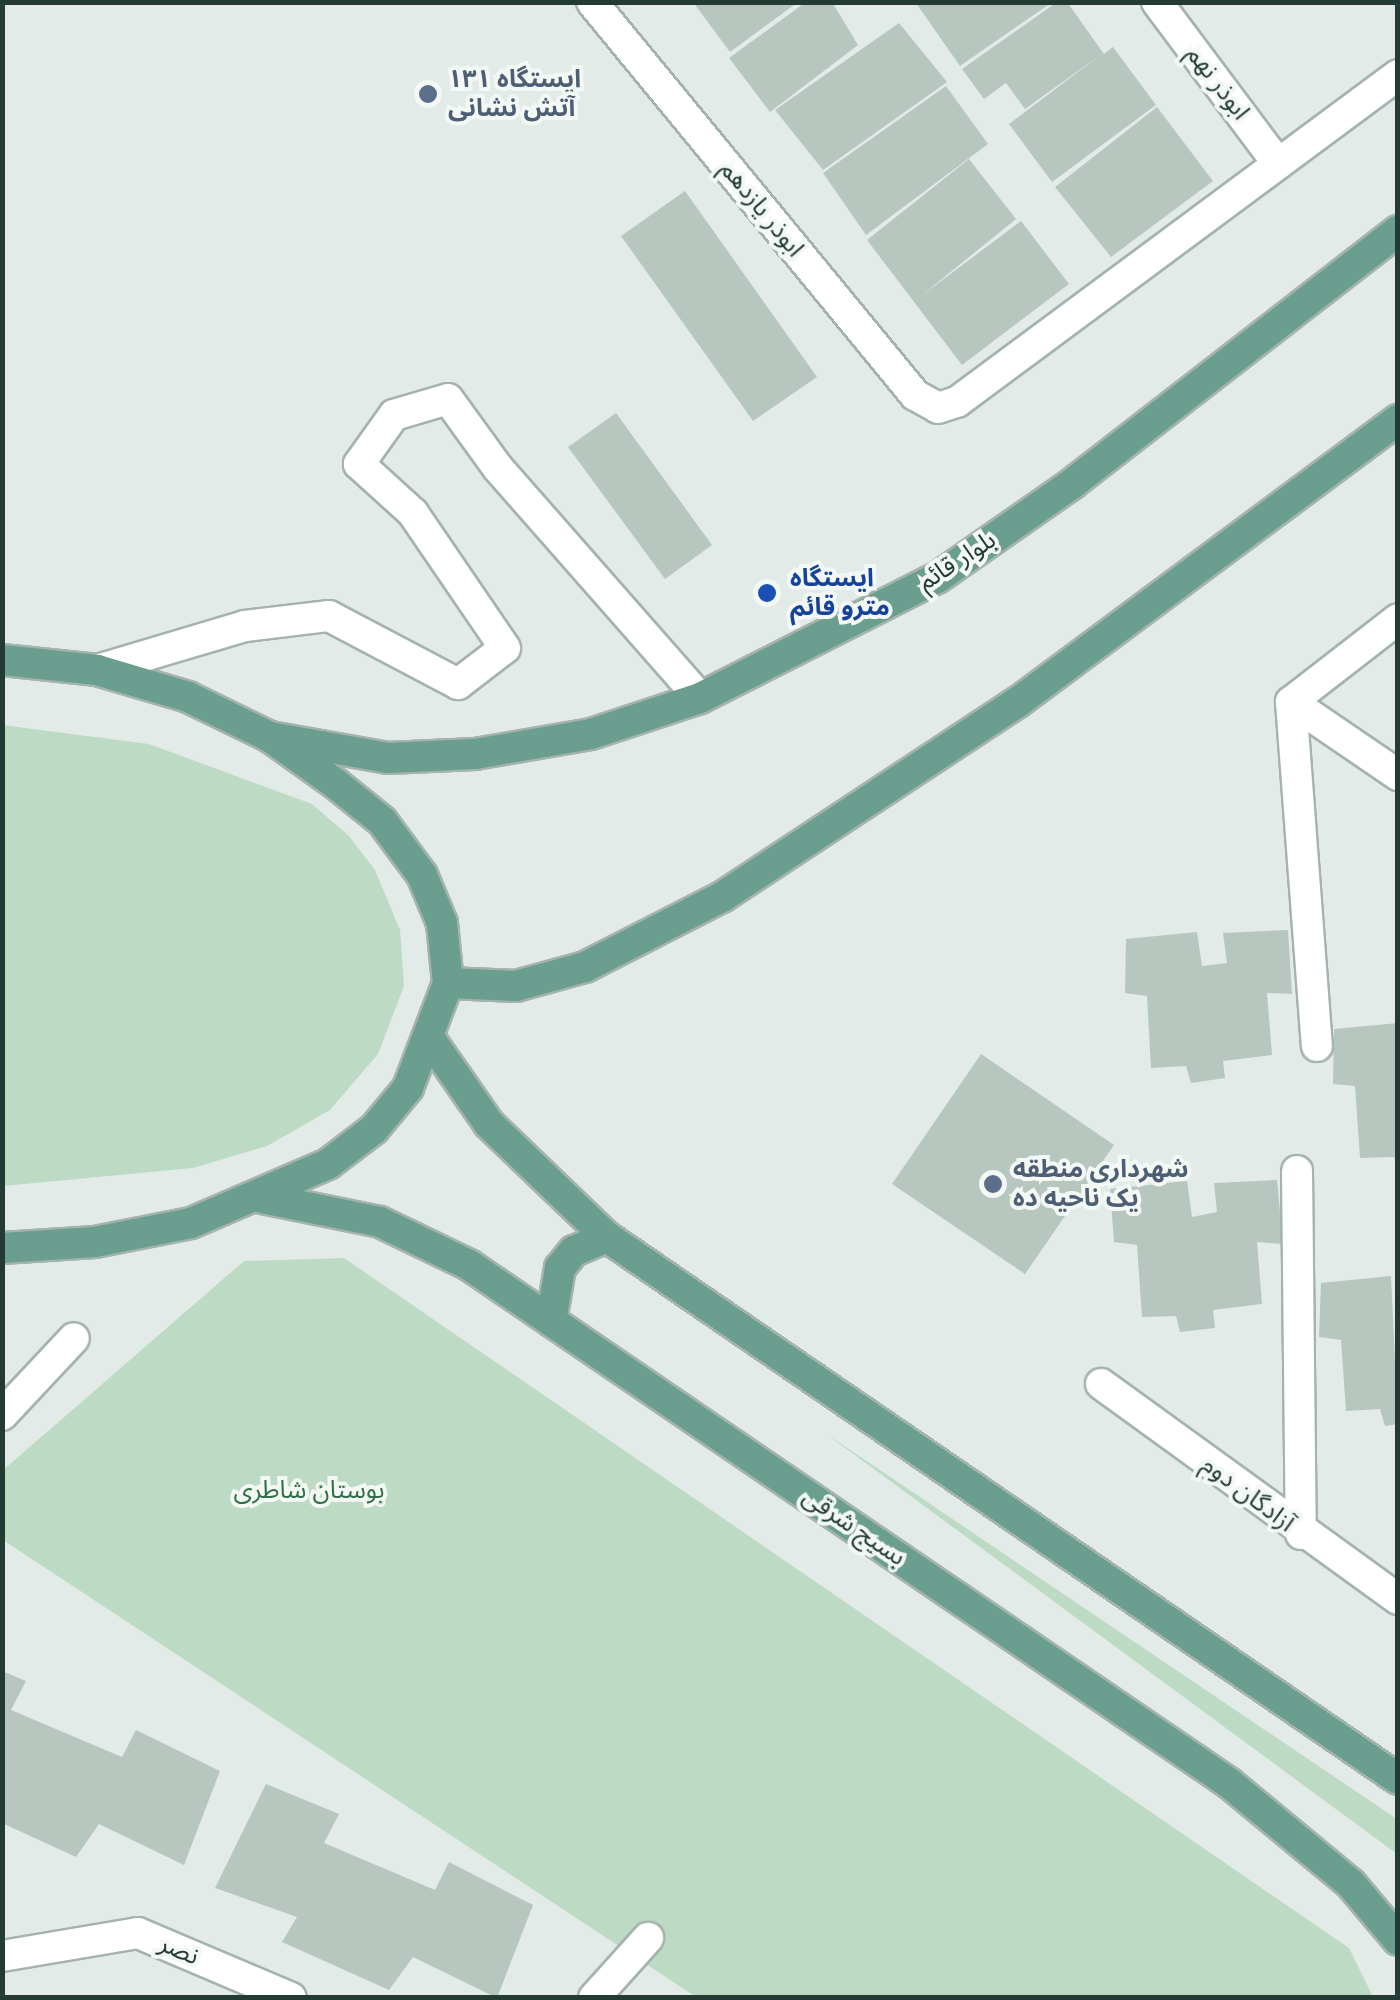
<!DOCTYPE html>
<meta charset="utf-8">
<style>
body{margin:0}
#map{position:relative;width:1400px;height:2000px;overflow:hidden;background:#e2ebe7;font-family:Roboto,"Noto Sans Arabic",sans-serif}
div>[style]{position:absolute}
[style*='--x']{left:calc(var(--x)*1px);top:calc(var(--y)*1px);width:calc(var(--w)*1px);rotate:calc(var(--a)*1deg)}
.green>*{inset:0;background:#bddbc4}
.building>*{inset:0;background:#b8c6c0}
.roads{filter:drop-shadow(2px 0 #a5b3ae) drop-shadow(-2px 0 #a5b3ae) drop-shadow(0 2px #a5b3ae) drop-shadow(0 -2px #a5b3ae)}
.minor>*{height:30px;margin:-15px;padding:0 15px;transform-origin:15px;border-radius:15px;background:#fff}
.major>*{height:30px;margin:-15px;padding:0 15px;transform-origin:15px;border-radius:15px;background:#6a9e8f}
.dots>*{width:28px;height:28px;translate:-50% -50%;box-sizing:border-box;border:5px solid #f3f8f5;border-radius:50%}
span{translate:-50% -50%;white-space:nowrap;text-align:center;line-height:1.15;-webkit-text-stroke:8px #f3f8f5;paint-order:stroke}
.service-label{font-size:25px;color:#4e5e75;font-weight:700}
.left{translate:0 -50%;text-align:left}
.street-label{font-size:25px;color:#233b34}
.transit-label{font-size:25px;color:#164399;font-weight:700}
.park-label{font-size:25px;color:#306f47}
.frame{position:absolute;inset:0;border:5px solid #233b34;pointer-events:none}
</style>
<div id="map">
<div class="green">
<div style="clip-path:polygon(2px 725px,149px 744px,312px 804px,349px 836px,375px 870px,400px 930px,404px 986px,378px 1054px,330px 1110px,267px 1146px,193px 1168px,3px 1186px)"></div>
<div style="clip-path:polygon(344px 1258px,1349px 1948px,1373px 1997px,696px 1997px,3px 1540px,2px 1471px,244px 1261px)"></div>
<div style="clip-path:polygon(825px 1433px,1397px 1819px,1397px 1854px)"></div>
</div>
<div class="building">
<div style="clip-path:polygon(693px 2px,798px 2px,730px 52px)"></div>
<div style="clip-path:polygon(806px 2px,832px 2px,858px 45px,770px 112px,729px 58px)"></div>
<div style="clip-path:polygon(1057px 2px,1067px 2px,1104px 54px,1113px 47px,1156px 105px,1052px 182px,1009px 124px,1099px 56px,1025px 109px,1006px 83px,984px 99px,962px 69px)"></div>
<div style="clip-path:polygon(916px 3px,1051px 3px,960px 66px)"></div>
<div style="clip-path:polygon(899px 23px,947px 82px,823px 170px,775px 110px)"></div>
<div style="clip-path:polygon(946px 86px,988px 144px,866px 235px,823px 173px)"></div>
<div style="clip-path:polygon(1157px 107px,1213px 181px,1111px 257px,1055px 187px)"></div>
<div style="clip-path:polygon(969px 159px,1016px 219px,921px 296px,1021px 221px,1069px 284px,962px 365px,867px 240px)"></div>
<div style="clip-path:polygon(685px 191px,817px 377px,753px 421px,621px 236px)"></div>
<div style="clip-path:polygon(616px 413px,712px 545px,665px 579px,568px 447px)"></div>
<div style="clip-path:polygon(1288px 930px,1292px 994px,1267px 993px,1272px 1055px,1223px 1061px,1225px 1078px,1191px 1083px,1186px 1066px,1151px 1068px,1147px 996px,1125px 993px,1126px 939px,1197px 932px,1202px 966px,1227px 963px,1223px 933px)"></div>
<div style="clip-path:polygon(1398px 1023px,1398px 1166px,1397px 1167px,1394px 1157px,1360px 1158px,1355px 1086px,1333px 1084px,1334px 1029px)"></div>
<div style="clip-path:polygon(981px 1054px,1114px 1145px,1025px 1274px,892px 1184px)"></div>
<div style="clip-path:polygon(1277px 1180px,1283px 1244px,1257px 1242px,1262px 1304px,1213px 1310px,1215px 1328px,1180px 1332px,1176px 1316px,1142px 1317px,1137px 1245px,1114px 1242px,1110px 1189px,1187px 1181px,1192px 1217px,1217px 1212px,1214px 1183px)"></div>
<div style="clip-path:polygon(1391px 1276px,1398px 1424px,1385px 1426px,1380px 1409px,1346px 1411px,1341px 1340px,1319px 1337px,1321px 1283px)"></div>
<div style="clip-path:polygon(2px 1671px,26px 1681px,11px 1710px,122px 1757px,136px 1730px,220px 1771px,184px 1865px,99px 1824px,76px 1857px,2px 1823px)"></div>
<div style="clip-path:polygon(266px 1784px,339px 1814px,324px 1843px,435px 1890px,449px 1862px,533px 1905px,497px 1998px,413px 1957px,389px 1990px,282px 1942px,297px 1917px,215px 1888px)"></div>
</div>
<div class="roads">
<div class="minor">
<div style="--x:592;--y:2;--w:509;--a:50.58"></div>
<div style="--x:915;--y:395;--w:26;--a:29"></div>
<div style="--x:938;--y:408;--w:20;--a:-18"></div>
<div style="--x:957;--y:402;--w:549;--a:-36.56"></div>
<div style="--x:1157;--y:2;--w:202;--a:53.2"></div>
<div style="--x:97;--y:670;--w:154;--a:-16.6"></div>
<div style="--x:245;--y:626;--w:85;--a:-6.8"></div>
<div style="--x:329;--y:616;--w:146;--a:27.8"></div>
<div style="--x:458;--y:684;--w:59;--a:-37.5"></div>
<div style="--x:505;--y:648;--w:163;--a:-124.3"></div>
<div style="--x:413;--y:513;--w:73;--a:-137.8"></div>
<div style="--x:359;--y:464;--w:60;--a:-54.5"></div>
<div style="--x:394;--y:415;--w:56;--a:-16.5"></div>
<div style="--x:448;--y:399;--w:85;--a:54.1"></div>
<div style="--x:498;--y:468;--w:306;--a:48.7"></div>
<div style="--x:1291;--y:702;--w:345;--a:85.7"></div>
<div style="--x:1291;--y:702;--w:135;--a:-37.8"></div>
<div style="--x:1291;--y:702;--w:130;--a:34.3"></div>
<div style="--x:1297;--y:1171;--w:363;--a:89.4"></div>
<div style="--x:1101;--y:1384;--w:367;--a:35.9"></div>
<div style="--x:2;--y:1415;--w:105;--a:-46.9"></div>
<div style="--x:2;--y:1956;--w:138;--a:-9.6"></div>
<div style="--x:138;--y:1933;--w:166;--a:23"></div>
<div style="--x:594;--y:1998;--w:81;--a:-48"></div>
</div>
<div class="major">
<div style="--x:2;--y:660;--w:96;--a:6"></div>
<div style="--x:97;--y:670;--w:95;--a:16.5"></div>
<div style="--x:188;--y:697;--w:91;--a:26"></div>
<div style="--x:270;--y:737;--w:81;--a:35.5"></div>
<div style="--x:336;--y:784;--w:59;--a:38.8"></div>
<div style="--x:382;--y:821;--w:67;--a:53.5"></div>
<div style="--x:422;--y:875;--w:52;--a:67.4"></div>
<div style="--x:442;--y:923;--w:60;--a:84.3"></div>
<div style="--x:448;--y:983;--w:112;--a:110.9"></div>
<div style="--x:408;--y:1088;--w:53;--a:129.7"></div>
<div style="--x:374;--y:1129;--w:58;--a:142.7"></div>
<div style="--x:328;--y:1164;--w:149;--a:156.7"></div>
<div style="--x:191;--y:1223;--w:98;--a:168.8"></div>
<div style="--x:95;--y:1242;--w:93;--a:176.3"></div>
<div style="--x:270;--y:737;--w:120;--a:10.1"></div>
<div style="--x:388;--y:758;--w:87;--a:-2.6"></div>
<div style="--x:475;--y:754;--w:118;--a:-9.8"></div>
<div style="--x:591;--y:734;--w:115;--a:-18.3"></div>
<div style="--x:700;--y:698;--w:266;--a:-26.9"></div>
<div style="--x:937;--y:578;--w:166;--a:-34.9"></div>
<div style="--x:1073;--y:483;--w:411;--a:-37.8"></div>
<div style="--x:448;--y:983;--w:68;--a:2.5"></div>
<div style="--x:516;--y:986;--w:72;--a:-15.4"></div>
<div style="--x:585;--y:967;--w:154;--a:-27.1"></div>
<div style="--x:722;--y:897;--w:354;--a:-33.4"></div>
<div style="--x:1018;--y:702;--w:473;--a:-36.6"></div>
<div style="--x:430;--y:1039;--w:103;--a:55.2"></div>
<div style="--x:489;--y:1124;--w:163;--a:43.8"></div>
<div style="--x:607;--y:1237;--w:959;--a:34.42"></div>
<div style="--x:262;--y:1198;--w:120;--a:11.5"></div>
<div style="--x:380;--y:1222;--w:99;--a:25.8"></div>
<div style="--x:469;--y:1265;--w:920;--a:34.28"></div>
<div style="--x:1229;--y:1783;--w:158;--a:39.6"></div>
<div style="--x:1351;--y:1884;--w:73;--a:50"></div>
<div style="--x:551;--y:1321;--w:54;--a:-80.4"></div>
<div style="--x:560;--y:1268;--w:22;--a:-51"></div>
<div style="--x:574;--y:1251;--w:36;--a:-23"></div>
</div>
</div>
<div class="dots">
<div style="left:428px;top:94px;background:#5c6f8a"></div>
<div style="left:767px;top:593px;background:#1a4fb4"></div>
<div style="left:993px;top:1184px;background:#5c6f8a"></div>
</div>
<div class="service-label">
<span class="left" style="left:448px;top:94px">ایستگاه ۱۳۱<br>آتش نشانی</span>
<span class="left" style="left:1013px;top:1184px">شهرداری منطقه<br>یک ناحیه ده</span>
</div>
<div class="street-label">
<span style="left:1218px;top:83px;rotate:53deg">ابوذر نهم</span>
<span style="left:762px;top:209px;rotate:51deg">ابوذر یازدهم</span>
<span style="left:957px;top:561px;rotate:-33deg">بلوار قائم</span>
<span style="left:1248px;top:1494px;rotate:37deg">آزادگان دوم</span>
<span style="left:854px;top:1527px;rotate:34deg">بسیج شرقی</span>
<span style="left:179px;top:1950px;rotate:23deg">نصر</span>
</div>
<div class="transit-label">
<span class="left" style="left:790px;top:593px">ایستگاه<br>مترو قائم</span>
</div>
<div class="park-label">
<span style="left:309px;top:1490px">بوستان شاطری</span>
</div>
<div class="frame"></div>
</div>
